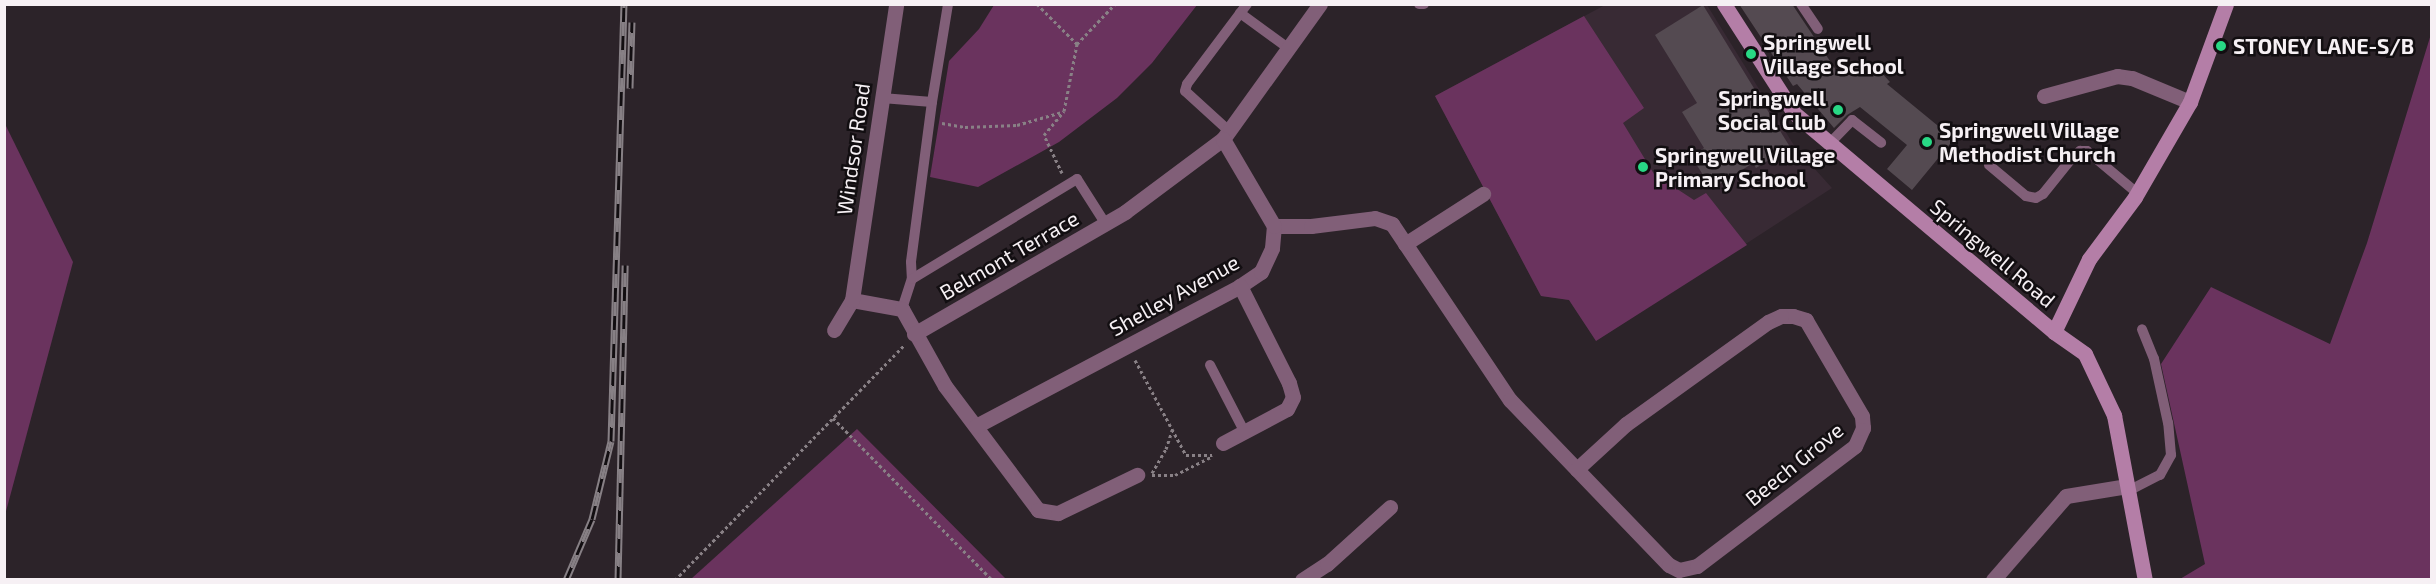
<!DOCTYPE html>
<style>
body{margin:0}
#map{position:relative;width:2436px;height:584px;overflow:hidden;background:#2c2329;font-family:"Exo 2",sans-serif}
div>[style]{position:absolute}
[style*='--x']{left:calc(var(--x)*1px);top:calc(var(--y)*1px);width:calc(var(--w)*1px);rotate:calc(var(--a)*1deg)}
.built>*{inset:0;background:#382a34}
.green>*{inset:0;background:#6a335e}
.building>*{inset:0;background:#544a51}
.path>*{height:3px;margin-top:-1.5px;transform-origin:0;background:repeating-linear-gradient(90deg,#898186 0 3px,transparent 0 6px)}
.lane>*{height:10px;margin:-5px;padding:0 5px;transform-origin:5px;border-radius:5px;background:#815f78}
.street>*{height:15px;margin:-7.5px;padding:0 7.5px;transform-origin:7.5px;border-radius:7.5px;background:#815f78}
.secondary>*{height:15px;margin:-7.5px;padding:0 7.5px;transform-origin:7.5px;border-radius:7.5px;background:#b47ea7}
.rail>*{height:7px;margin-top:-3.5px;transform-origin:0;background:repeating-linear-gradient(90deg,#120e11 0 14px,#878085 0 28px);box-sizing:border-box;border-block:2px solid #878085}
.dots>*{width:16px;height:16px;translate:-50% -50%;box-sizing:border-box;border:3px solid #120e11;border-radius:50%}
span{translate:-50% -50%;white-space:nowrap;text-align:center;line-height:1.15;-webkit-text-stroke:5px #120e11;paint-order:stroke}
.poi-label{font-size:21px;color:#f6f0f4;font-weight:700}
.left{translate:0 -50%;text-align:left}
.right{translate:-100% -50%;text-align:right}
.street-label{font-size:21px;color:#f6f0f4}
.frame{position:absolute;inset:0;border:6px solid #f6f0f4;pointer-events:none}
</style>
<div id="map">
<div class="built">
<div style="clip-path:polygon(1605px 5px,1707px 5px,1795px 147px,1832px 188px,1596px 341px,1569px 300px,1541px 296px,1435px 96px)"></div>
</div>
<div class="green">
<div style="clip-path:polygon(994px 5px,994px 4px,1197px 5px,1152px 63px,1117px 98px,1059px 142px,978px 187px,930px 177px,949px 61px,979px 29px)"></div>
<div style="clip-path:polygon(1584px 16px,1644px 108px,1623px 123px,1654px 174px,1694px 200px,1706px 193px,1747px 245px,1596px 341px,1569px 300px,1541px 296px,1435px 96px)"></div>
<div style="clip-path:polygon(2431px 34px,2431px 579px,2180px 579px,2205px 564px,2161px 364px,2211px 287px,2330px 344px,2367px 243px)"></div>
<div style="clip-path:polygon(5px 124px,73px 262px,5px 515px,4px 124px)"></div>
<div style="clip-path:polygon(857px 429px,1006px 579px,691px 579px)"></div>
</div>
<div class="building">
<div style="clip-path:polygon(1739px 4px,1792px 4px,1840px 76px,1860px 59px,1875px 76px,1880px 71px,1890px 82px,1887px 84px,1954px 139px,1912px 190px,1887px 169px,1907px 145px,1860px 107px,1847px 115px,1834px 128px,1797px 84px,1793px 86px)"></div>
<div style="clip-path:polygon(1703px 5px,1790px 147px,1756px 168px,1753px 163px,1712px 189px,1691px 156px,1704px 148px,1682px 112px,1697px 103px,1655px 35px)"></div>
</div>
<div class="path">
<div style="--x:1037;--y:4;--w:57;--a:45"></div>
<div style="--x:942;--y:123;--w:23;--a:10"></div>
<div style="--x:965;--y:127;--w:52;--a:-2.2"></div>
<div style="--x:1017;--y:125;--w:47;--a:-16.1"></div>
<div style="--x:1062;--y:173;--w:42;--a:-115.3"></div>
<div style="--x:1044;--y:135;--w:31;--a:-50"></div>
<div style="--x:1064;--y:111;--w:68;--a:-79"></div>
<div style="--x:1077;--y:44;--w:55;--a:-46.5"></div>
<div style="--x:1135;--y:360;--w:108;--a:61.8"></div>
<div style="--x:1186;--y:455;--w:26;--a:0"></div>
<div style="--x:833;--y:418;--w:227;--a:45.5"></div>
<div style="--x:1152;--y:473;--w:28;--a:-60"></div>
<div style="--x:1166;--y:449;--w:20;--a:-72"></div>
<div style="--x:1152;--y:475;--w:23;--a:0"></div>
<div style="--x:1175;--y:475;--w:42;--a:-26.6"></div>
<div style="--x:675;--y:580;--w:328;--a:-45.7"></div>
</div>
<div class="lane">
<div style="--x:1419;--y:4;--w:5;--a:0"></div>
<div style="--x:1801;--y:4;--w:30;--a:56"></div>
<div style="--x:1240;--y:13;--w:59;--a:36.1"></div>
<div style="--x:882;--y:98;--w:50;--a:4.6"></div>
<div style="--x:932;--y:102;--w:161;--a:97.5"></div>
<div style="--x:911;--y:262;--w:17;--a:87"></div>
<div style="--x:932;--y:102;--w:99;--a:-80.7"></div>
<div style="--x:1229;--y:131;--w:59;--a:-137.7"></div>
<div style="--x:1185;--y:91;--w:7;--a:-74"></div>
<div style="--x:1187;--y:84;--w:100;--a:-53.1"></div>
<div style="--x:1830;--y:143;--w:32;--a:-46"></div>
<div style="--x:1852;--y:120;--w:37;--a:38"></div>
<div style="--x:1989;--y:165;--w:48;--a:40"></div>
<div style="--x:2026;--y:196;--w:10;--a:11"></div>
<div style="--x:2036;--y:198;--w:8;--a:-30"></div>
<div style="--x:2043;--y:194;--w:46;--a:-51.1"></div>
<div style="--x:2072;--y:158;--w:11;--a:-41"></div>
<div style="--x:2080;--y:151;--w:7;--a:0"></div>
<div style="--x:2087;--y:151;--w:65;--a:40"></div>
<div style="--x:902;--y:309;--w:32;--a:-72"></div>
<div style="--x:912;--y:279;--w:193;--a:-31.2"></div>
<div style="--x:1077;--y:179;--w:52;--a:57.5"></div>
<div style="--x:1210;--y:365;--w:74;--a:62.7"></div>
<div style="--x:2128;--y:491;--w:36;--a:-27"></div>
<div style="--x:2160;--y:475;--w:23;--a:-61"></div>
<div style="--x:2171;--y:455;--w:32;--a:-95"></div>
<div style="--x:2168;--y:423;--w:66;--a:-102.3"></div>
<div style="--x:2154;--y:359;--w:32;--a:-112"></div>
</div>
<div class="street">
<div style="--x:2044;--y:96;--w:76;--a:-15.3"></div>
<div style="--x:2117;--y:76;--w:15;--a:8"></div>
<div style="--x:2132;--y:78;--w:63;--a:22.5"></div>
<div style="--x:1274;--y:226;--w:37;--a:0"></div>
<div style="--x:1311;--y:226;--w:64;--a:-7.1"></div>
<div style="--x:1375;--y:218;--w:18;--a:19"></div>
<div style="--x:1392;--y:224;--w:212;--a:56.2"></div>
<div style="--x:1510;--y:400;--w:229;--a:46.1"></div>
<div style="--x:1669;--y:565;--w:11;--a:27"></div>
<div style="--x:1679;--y:570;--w:18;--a:-13"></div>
<div style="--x:1697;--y:566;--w:198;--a:-37.2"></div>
<div style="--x:1855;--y:446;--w:20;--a:-66"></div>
<div style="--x:1863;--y:428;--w:12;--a:-95"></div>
<div style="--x:1862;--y:416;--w:111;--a:-120.3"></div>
<div style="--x:1806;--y:320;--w:14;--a:-163"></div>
<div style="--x:1793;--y:316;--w:12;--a:180"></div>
<div style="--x:1781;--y:316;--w:14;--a:155"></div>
<div style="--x:1768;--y:322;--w:175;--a:144.3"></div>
<div style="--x:1626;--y:424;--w:67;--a:137.4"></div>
<div style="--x:1405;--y:244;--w:93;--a:-32.7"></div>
<div style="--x:852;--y:300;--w:51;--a:10.2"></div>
<div style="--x:902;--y:309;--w:88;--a:60.8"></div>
<div style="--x:945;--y:386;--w:155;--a:53.1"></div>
<div style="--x:1038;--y:510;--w:20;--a:9"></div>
<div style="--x:1058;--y:513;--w:88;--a:-25.7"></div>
<div style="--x:834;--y:330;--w:35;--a:-59"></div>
<div style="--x:852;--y:300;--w:299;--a:-81.5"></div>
<div style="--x:914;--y:334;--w:244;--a:-30"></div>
<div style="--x:1125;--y:212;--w:122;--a:-36.7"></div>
<div style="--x:1223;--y:139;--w:166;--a:-54.3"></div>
<div style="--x:976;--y:426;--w:299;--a:-27.9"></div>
<div style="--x:1240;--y:286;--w:25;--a:-34"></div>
<div style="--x:1261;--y:272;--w:26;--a:-65"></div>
<div style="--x:1272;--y:248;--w:22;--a:-85"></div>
<div style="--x:1274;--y:226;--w:101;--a:-120.4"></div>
<div style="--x:1223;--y:443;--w:72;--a:-28"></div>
<div style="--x:1287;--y:409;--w:13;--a:-63"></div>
<div style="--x:1293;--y:397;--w:15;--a:-106"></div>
<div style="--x:1289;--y:383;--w:109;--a:-116.8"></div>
<div style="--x:1302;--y:580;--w:30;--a:-33"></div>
<div style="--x:1327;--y:564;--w:85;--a:-42.1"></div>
<div style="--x:1993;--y:580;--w:111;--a:-49"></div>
<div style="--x:2066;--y:496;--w:62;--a:-9.3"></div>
</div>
<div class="secondary">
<div style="--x:1724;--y:4;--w:130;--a:57.3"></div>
<div style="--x:1794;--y:113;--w:340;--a:40.1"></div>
<div style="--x:2054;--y:332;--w:38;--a:35"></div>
<div style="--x:2085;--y:354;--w:68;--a:64.6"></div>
<div style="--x:2114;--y:415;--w:168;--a:79.4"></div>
<div style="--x:2054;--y:332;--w:81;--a:-64.4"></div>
<div style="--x:2089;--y:259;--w:77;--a:-53.4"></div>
<div style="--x:2135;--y:197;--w:110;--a:-59.9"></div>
<div style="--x:2190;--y:102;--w:104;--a:-69.8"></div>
</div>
<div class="rail">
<div style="--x:630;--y:88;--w:66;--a:-88.3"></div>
<div style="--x:566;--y:580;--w:66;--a:-66.9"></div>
<div style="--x:592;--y:519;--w:80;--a:-76.3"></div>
<div style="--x:611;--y:441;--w:437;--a:-88.3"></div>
<div style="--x:618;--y:580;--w:315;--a:-88.7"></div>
</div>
<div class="dots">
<div style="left:2221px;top:46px;background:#28d885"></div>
<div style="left:1751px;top:54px;background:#28d885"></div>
<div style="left:1838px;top:110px;background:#28d885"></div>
<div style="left:1927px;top:142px;background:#28d885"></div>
<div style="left:1643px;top:167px;background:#28d885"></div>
</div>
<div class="poi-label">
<span class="left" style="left:1763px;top:54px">Springwell<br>Village School</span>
<span class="left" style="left:2233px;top:46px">STONEY LANE-S/B</span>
<span class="right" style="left:1826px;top:110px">Springwell<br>Social Club</span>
<span class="left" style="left:1939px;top:142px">Springwell Village<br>Methodist Church</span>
<span class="left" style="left:1655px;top:167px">Springwell Village<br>Primary School</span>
</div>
<div class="street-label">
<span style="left:853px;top:149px;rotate:-82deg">Windsor Road</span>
<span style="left:1993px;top:253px;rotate:40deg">Springwell Road</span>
<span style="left:1009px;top:255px;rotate:-30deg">Belmont Terrace</span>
<span style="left:1174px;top:295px;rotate:-29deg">Shelley Avenue</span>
<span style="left:1794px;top:464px;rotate:-39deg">Beech Grove</span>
</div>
<div class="frame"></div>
</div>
